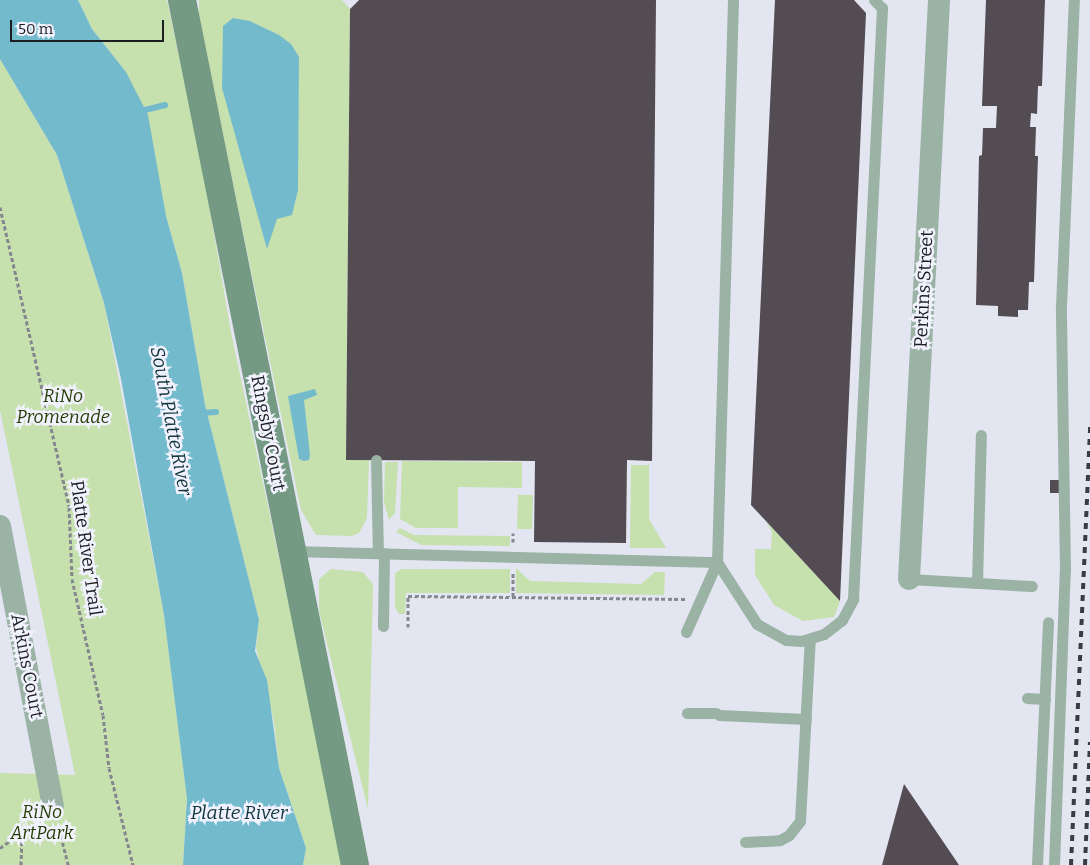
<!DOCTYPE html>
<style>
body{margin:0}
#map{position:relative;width:1090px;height:865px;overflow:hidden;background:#e3e5f1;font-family:Bitter,serif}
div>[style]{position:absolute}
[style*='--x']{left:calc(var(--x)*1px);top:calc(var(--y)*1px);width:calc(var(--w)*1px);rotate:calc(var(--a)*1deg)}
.green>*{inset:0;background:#c6e0ae}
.water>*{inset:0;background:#73bbcc}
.stream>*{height:6px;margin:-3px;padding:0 3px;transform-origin:3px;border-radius:3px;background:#73bbcc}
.building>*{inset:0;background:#544c53}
.path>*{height:3px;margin-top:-1.5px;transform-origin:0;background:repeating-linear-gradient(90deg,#85878f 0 4px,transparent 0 6.5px)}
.lane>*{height:11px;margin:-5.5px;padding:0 5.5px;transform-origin:5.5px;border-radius:5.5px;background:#9ab3a4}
.street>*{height:22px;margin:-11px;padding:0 11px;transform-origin:11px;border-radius:11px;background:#9ab3a4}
.secondary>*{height:28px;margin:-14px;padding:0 14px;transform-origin:14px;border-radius:14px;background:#759a84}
.rail>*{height:4px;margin-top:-2px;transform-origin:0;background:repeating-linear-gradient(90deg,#3a3c41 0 6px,transparent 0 12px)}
span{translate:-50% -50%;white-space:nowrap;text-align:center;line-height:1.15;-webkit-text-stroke:5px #f1f2fe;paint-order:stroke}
.street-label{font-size:18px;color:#1c1d21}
.park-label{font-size:18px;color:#263e04;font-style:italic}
.water-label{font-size:19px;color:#11353d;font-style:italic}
.scale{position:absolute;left:10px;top:20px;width:154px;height:22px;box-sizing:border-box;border:2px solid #1c1d21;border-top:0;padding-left:6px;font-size:15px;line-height:18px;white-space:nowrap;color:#1c1d21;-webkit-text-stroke:4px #f1f2fe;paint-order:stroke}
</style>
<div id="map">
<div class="green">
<div style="clip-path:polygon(78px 0,167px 0,202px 165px,231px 332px,344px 865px,303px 865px,306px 848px,279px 768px,274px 722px,256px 648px,259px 620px,205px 405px,182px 273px,126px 72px,92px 29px)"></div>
<div style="clip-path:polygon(199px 0,342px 0,350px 9px,346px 460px,369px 460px,367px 518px,359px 533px,352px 536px,316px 535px,301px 510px,199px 21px)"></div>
<div style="clip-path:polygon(0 59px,57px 155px,104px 303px,164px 615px,187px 799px,183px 865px,0 865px,0 773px,75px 775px,0 410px)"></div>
<div style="clip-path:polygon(402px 461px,522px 462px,522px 488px,458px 487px,458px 528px,416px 528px,400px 519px)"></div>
<div style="clip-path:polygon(385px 462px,398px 462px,395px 513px,389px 520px,384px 502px)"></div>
<div style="clip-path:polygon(631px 465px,649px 465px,649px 519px,666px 548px,630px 548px)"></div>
<div style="clip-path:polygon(518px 495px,533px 495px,532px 529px,517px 529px)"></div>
<div style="clip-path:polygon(765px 520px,840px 601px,834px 617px,803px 621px,774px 605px,755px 575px,755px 549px,771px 549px,772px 532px)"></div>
<div style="clip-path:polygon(400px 528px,414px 535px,510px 536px,510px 546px,421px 545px,396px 532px)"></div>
<div style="clip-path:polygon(516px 568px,530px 581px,641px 584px,655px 572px,665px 572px,664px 595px,516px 593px)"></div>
<div style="clip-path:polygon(331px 569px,363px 572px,373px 584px,368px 809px,319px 611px,319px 579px)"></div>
<div style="clip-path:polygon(402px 569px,510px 569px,510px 593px,406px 593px,405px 614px,399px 614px,395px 607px,395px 573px)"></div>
</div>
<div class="water">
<div style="clip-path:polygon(0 0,78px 0,92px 29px,126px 72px,148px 115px,166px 216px,182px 273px,205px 405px,259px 620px,255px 651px,267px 680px,279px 768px,306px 848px,303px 865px,183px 865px,187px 799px,164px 615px,121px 379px,104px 303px,57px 155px,0 59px)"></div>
<div style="clip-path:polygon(233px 18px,250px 21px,279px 35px,291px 44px,299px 57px,298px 190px,292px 215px,277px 219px,267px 249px,222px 88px,223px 26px)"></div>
<div style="clip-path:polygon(315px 389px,317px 395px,304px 400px,310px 455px,309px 460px,304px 461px,299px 459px,288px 396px)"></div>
</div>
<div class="stream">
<div style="--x:137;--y:112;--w:29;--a:-14"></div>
<div style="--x:200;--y:413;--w:16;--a:-4"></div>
</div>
<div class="building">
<div style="clip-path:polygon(359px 0,656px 0,652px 461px,627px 460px,626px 543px,534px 542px,535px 461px,346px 460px,350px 9px)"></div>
<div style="clip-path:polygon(775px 0,854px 0,866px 13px,840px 601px,751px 505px)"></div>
<div style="clip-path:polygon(986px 0,1045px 0,1042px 86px,1038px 86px,1037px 114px,1031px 113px,1030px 127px,1036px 127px,1035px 156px,1038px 156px,1034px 282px,1029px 282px,1028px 310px,1018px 310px,1018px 317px,998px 316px,998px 306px,976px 305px,979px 156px,982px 155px,983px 128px,996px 128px,997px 106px,982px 106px)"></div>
<div style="clip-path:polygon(1050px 480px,1059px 480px,1059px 493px,1050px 493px)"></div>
<div style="clip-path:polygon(904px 784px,959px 865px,882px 865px)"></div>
</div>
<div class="path">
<div style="--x:0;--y:207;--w:308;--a:77"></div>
<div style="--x:69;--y:507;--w:72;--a:87.6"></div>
<div style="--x:72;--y:579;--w:139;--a:77.2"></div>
<div style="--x:103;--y:715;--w:53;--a:83.5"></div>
<div style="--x:109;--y:768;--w:100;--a:76.1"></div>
<div style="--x:513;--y:542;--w:9;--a:-90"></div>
<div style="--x:513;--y:597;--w:26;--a:-90"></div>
<div style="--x:408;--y:627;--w:31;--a:-90"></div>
<div style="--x:408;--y:596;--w:277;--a:0.6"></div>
<div style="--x:61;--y:836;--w:30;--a:76"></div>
<div style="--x:0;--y:848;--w:22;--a:-36"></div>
<div style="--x:21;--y:865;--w:30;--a:-88"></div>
</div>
<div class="lane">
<div style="--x:376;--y:460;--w:93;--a:88.8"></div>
<div style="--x:292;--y:551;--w:425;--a:1.5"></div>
<div style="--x:717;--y:562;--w:74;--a:57.2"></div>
<div style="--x:757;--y:624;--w:33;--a:29"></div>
<div style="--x:786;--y:640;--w:15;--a:4"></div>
<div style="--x:801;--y:641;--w:24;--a:-17"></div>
<div style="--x:824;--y:634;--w:23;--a:-38"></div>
<div style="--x:842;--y:620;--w:24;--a:-62"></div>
<div style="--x:853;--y:599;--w:592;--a:-87.19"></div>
<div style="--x:882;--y:8;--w:11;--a:-135"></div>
<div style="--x:909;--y:579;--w:123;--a:3.3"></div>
<div style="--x:977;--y:583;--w:148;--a:-88.5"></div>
<div style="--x:383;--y:626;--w:73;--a:-89.2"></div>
<div style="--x:686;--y:632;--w:77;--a:-66.1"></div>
<div style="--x:717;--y:562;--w:562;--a:-88.37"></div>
<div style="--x:1027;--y:698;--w:18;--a:3"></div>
<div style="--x:687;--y:713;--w:29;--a:0"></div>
<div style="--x:719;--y:715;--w:87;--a:2.6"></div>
<div style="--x:745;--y:842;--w:35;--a:-3"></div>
<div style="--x:780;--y:840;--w:10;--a:-29"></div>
<div style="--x:789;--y:835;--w:18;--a:-52"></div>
<div style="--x:800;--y:821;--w:182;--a:-86.9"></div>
<div style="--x:1037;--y:865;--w:243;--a:-87.4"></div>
<div style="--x:1054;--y:865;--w:294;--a:-87.9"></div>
<div style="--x:1065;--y:571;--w:264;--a:-90.9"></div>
<div style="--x:1061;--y:307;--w:307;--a:-87.6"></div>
</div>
<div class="street">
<div style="--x:0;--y:526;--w:285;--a:79.3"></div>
<div style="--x:909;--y:579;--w:580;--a:-87.03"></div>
</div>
<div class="secondary">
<div style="--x:182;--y:0;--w:882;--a:78.69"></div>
</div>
<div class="rail">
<div style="--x:1071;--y:865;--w:440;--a:-87.5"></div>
<div style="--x:1085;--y:865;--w:123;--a:-87.7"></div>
</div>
<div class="street-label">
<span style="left:924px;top:289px;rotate:-87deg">Perkins Street</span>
<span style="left:268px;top:433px;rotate:79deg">Ringsby Court</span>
<span style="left:86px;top:548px;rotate:82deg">Platte River Trail</span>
<span style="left:27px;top:666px;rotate:79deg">Arkins Court</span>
</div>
<div class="park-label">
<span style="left:63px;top:407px">RiNo<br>Promenade</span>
<span style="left:42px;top:823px">RiNo<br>ArtPark</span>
</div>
<div class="water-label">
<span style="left:171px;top:421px;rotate:79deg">South Platte River</span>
<span style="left:239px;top:813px">Platte River</span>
</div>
<div class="scale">50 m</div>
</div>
